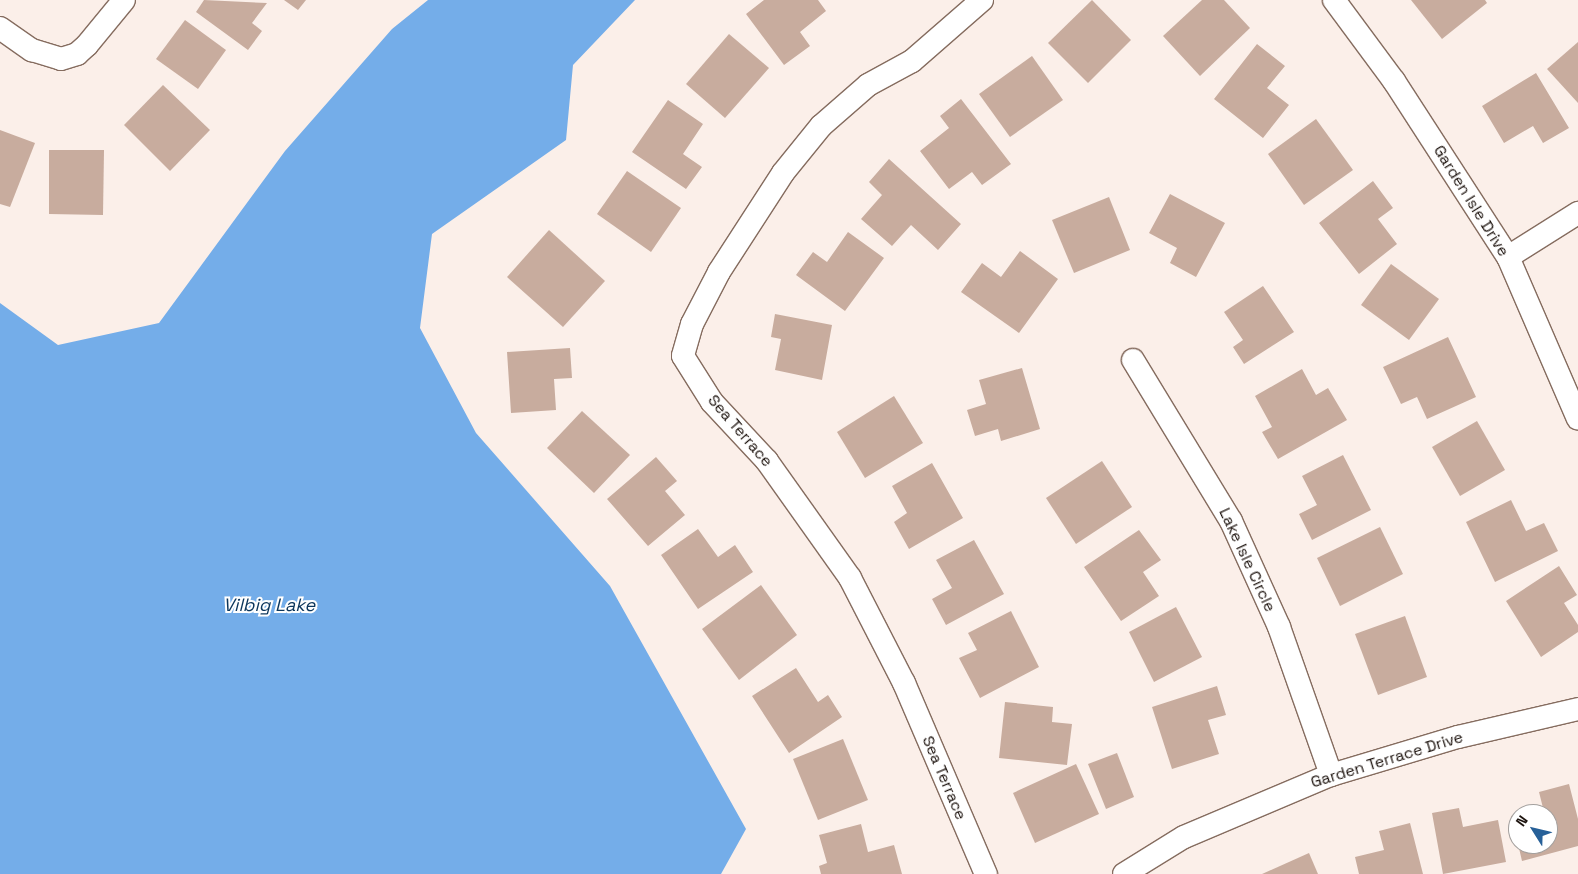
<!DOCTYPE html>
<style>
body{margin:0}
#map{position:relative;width:1578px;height:874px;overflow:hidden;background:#fbefe9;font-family:"Space Grotesk",sans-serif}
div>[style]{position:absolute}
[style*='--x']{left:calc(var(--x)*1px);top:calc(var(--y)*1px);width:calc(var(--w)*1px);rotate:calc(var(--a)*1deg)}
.water>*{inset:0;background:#74ade9}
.building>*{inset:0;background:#c8ac9e}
.roads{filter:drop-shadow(1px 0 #856c5f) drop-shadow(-1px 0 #856c5f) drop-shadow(0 1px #856c5f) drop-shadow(0 -1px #856c5f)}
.street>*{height:22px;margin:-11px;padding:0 11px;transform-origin:11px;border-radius:11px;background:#fff}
span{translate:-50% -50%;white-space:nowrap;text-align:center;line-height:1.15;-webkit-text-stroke:4px #fff;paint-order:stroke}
.street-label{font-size:16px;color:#1c120d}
.water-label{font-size:18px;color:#0b355b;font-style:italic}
.north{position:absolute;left:1508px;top:804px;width:50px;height:50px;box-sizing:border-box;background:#fff;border:1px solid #a4a09e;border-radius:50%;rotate:306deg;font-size:14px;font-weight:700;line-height:20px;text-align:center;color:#1c120d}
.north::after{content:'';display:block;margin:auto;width:18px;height:22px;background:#276098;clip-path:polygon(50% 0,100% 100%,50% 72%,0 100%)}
</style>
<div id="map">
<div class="water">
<div style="clip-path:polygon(428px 0,635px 0,573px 65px,566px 140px,432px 234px,420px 328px,476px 433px,610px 586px,746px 829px,721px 874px,0 874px,0 303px,58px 345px,159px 323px,285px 151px,392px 29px)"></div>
</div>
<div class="building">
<div style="clip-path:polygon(204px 0,267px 3px,252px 23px,262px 31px,248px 50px,196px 12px)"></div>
<div style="clip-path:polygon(284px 0,306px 0,298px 10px)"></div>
<div style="clip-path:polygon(764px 0,818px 0,826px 11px,800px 32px,810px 46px,784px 65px,746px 14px)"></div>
<div style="clip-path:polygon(1092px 0,1131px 40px,1088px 83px,1048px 43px)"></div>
<div style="clip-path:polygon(1202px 0,1224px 0,1250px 28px,1200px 76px,1163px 36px)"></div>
<div style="clip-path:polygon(1411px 0,1485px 0,1487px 3px,1442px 39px)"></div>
<div style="clip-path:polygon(185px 20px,226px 50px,198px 89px,156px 59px)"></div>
<div style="clip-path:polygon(729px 34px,769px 68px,725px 118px,686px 84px)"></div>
<div style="clip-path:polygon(1578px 42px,1578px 103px,1547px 69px)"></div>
<div style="clip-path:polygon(1257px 44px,1285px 66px,1267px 88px,1289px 105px,1263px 138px,1214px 99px)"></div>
<div style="clip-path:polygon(1032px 56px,1063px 100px,1010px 137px,979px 94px)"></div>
<div style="clip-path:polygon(1536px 73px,1569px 128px,1543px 143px,1533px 126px,1504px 143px,1482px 106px)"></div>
<div style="clip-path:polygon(163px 85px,210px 130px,170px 171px,124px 125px)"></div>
<div style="clip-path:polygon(961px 99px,1011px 164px,982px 185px,972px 172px,949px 189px,920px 151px,949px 128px,940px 116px)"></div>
<div style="clip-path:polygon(668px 100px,703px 124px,683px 154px,702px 167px,686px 189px,632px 152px)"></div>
<div style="clip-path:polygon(1316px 119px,1353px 170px,1304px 205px,1268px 154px)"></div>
<div style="clip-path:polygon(0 130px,35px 143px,10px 207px,0 204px)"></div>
<div style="clip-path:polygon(49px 150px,104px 150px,103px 215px,49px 214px)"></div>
<div style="clip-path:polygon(889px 159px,961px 224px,938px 250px,911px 225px,892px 246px,861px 219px,882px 195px,869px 182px)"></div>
<div style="clip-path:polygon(627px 171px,681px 208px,651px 252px,597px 214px)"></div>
<div style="clip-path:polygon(1373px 181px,1393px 208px,1378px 219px,1397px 244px,1359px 274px,1319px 223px)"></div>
<div style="clip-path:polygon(1170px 194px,1225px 223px,1196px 277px,1170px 263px,1177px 248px,1149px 233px)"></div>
<div style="clip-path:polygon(1109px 197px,1130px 250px,1074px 273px,1052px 220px)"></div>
<div style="clip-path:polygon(549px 230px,605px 281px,563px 327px,507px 277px)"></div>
<div style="clip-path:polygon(848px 232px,884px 258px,845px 311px,796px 275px,813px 252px,827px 262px)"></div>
<div style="clip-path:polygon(1020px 251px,1058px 279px,1019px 333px,961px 292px,982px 263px,1001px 277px)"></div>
<div style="clip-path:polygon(1391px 264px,1439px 299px,1409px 340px,1361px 305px)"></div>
<div style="clip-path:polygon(1263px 286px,1294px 332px,1244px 364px,1233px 347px,1243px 340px,1224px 312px)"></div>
<div style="clip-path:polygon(775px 314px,832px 325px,822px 380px,775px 370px,781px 339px,771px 337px)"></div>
<div style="clip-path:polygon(1448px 337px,1476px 397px,1427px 419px,1417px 397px,1401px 404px,1383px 367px)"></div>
<div style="clip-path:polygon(570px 348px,572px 378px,554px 379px,556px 410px,511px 413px,507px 352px)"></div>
<div style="clip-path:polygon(1022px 368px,1040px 429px,1001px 441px,998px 429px,975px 436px,967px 410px,986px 404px,979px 380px)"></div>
<div style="clip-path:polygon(1302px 369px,1316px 395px,1328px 388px,1347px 420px,1278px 459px,1262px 432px,1272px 427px,1255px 396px)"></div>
<div style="clip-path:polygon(894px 396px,923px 443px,865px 478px,837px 432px)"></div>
<div style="clip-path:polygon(582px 411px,630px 455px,594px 493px,547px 448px)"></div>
<div style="clip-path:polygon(1477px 421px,1505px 470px,1460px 496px,1432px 447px)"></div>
<div style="clip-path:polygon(1343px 455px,1371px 510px,1312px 540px,1299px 514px,1317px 505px,1302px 476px)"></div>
<div style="clip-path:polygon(656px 457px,677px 481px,665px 491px,685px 515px,648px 546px,607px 499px)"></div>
<div style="clip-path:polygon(1102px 461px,1132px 507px,1076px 544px,1046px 498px)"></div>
<div style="clip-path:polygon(932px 463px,963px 518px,909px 549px,894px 522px,907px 513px,892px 486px)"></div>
<div style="clip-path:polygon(1511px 500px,1526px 531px,1544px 523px,1558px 551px,1495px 582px,1466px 522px)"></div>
<div style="clip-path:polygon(1380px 527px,1403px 574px,1340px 606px,1317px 558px)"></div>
<div style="clip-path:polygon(698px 529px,718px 557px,735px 545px,753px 572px,698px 609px,661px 555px)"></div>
<div style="clip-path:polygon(1139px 530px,1161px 560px,1143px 572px,1159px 596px,1121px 621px,1084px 567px)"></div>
<div style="clip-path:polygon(974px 540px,1004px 594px,946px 625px,932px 599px,952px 588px,936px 560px)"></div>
<div style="clip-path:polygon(1559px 566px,1577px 595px,1564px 603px,1578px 625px,1578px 632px,1541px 657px,1506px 601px)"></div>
<div style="clip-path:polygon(761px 585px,797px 635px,739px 680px,702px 629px)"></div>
<div style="clip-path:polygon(1176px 607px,1202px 657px,1154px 682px,1129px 632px)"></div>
<div style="clip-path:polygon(1011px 611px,1039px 667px,980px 698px,959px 658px,977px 650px,968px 633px)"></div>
<div style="clip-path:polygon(1405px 616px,1427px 677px,1378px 695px,1355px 634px)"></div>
<div style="clip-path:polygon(796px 668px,818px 702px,828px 695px,842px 717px,789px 753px,752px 696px)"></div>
<div style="clip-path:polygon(1217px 686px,1226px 715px,1208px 720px,1219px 754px,1172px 769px,1152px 707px)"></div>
<div style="clip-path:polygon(1005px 702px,1053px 707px,1052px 722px,1072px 724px,1067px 765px,999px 758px)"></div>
<div style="clip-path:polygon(843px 739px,868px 800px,818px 820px,793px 759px)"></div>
<div style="clip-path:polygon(1117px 753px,1134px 797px,1106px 809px,1088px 764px)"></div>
<div style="clip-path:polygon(1076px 764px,1099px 814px,1035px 843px,1013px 793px)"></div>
<div style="clip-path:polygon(1569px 784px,1578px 819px,1578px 846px,1522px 861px,1518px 844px,1548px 844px,1548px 814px,1521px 813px,1543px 808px,1539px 792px)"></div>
<div style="clip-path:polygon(1459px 808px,1463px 827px,1498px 820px,1506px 862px,1443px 874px,1432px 813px)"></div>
<div style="clip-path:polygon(1518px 814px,1518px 843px,1517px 843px,1511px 816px)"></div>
<div style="clip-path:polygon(1410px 823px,1423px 874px,1359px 874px,1355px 857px,1384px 850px,1379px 831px)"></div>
<div style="clip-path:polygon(861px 824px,868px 852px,894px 845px,902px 874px,821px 874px,819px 866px,827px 863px,819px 835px)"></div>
<div style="clip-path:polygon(1309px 853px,1318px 874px,1262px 874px)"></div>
</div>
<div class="roads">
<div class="street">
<div style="--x:982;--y:0;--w:93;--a:138.9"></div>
<div style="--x:912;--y:61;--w:50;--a:151.4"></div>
<div style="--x:868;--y:85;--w:62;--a:138.9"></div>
<div style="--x:821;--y:126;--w:60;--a:129"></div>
<div style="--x:783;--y:173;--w:118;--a:122.9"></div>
<div style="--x:719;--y:272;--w:59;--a:117.4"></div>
<div style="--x:692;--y:324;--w:33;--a:106"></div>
<div style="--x:683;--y:356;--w:54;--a:57.8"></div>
<div style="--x:712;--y:402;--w:81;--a:47"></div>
<div style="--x:767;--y:461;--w:143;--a:54.6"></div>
<div style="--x:850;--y:578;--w:118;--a:62.8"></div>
<div style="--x:904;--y:683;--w:208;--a:66.8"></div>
<div style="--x:1334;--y:0;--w:101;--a:53.5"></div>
<div style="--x:1394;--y:81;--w:210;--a:57.1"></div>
<div style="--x:1508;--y:257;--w:176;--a:66.6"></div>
<div style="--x:0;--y:28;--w:39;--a:35"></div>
<div style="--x:32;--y:50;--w:30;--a:17"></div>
<div style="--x:61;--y:59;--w:17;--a:-17"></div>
<div style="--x:77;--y:54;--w:13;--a:-42"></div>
<div style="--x:87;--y:45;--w:58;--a:-50.6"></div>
<div style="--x:1508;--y:257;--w:83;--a:-32.2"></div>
<div style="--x:1133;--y:360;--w:188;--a:58.7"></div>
<div style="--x:1231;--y:521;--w:116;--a:65.6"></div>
<div style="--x:1279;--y:627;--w:157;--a:70.6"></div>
<div style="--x:1124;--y:874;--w:70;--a:-31.7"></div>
<div style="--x:1184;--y:837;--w:160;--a:-22.9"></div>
<div style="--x:1331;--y:775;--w:133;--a:-16.7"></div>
<div style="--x:1458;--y:737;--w:123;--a:-13.1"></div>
</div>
</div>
<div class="street-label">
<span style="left:1471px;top:201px;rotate:58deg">Garden Isle Drive</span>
<span style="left:740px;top:431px;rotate:49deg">Sea Terrace</span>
<span style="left:1247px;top:560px;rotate:65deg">Lake Isle Circle</span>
<span style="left:1387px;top:760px;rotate:-17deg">Garden Terrace Drive</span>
<span style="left:944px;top:778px;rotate:67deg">Sea Terrace</span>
</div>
<div class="water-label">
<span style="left:269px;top:605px">Vilbig Lake</span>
</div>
<div class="north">N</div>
</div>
